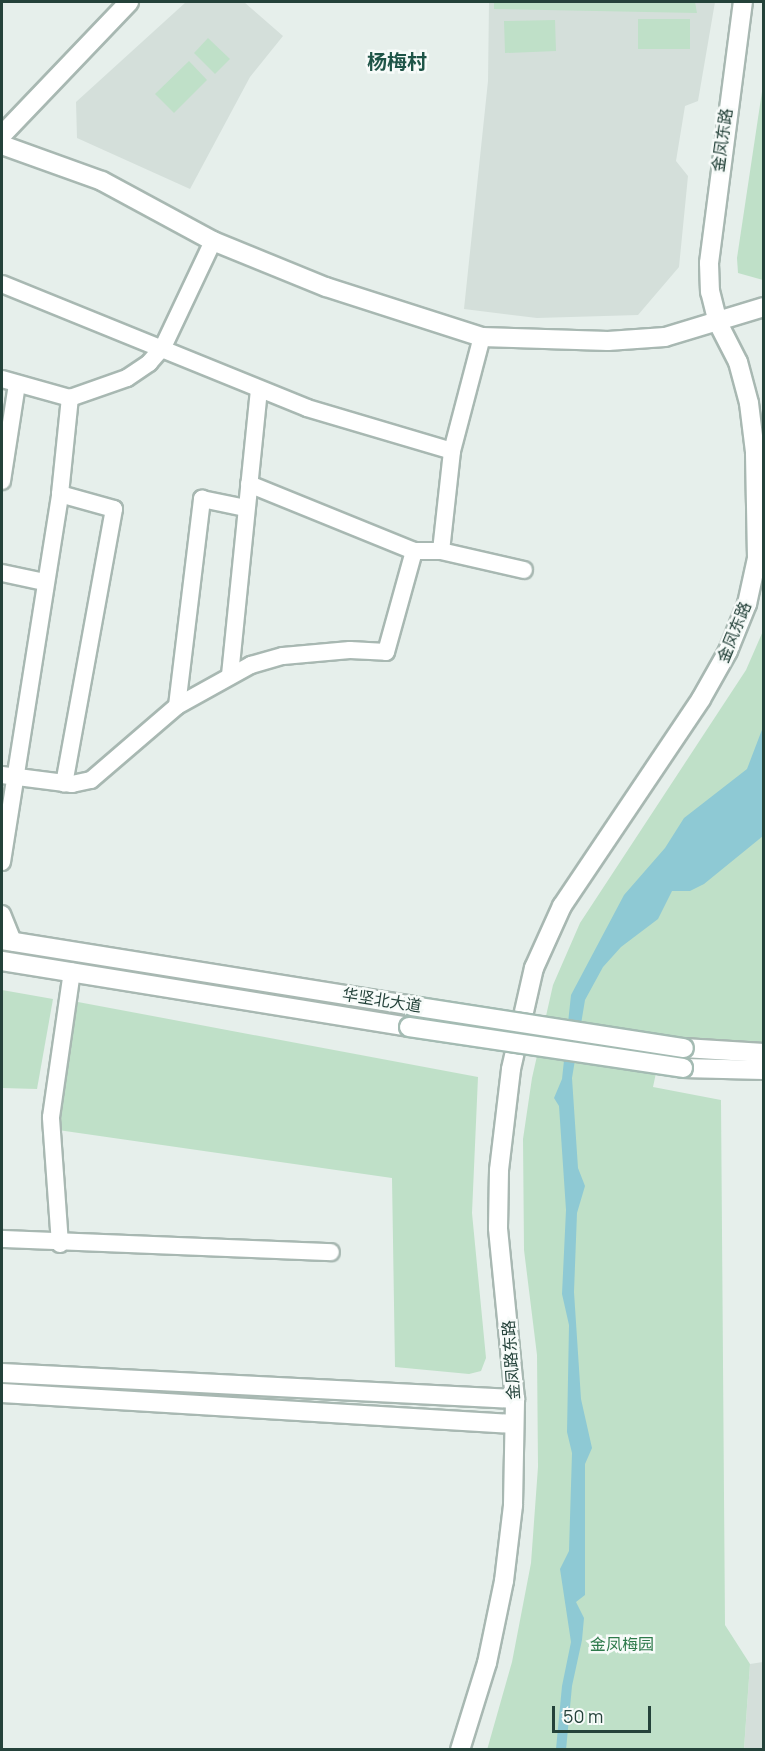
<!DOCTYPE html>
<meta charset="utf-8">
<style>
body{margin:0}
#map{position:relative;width:765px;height:1751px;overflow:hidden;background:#e6efeb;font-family:Manrope,"Noto Sans SC",sans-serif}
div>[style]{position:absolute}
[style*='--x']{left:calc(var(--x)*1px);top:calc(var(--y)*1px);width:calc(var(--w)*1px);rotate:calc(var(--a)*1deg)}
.built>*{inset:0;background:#d4dfda}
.green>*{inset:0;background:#bfe0c8}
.water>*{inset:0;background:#8ec9d4}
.roads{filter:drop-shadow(2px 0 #a8b8b2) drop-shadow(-2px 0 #a8b8b2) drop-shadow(0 2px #a8b8b2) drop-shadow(0 -2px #a8b8b2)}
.minor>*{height:16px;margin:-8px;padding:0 8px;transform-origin:8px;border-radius:8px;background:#fff}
.tertiary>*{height:18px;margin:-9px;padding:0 9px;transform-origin:9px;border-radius:9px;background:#fff}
.secondary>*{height:18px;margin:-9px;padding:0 9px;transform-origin:9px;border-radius:9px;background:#fff}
.bridges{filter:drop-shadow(2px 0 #a4bbb3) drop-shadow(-2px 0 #a4bbb3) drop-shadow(0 2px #a4bbb3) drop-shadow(0 -2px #a4bbb3)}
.secondary-bridge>*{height:18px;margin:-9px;padding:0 9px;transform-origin:9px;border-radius:9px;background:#fff}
span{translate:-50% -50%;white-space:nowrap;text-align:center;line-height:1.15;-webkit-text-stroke:5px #f7fbf9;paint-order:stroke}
.street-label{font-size:16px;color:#24423a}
.park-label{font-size:16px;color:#2d7a4b}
.quarter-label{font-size:20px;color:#1f5548;font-weight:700}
.frame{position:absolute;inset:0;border:3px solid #24423a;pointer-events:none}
.scale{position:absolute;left:552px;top:1706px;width:99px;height:27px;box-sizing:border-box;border:3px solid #24423a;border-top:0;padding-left:8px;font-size:18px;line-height:21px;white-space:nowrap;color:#24423a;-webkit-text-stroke:4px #f7fbf9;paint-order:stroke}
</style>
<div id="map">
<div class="built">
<div style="clip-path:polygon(186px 2px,244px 2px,283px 36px,250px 77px,190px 189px,77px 138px,76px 102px)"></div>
<div style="clip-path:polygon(489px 2px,715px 2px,698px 101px,685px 106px,676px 161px,688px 176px,679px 267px,638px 315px,537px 318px,464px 309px,488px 81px)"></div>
<div style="clip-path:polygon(763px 1662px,763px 1749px,744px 1750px,750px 1664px)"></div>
</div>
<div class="green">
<div style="clip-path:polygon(494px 2px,695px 2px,697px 13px,494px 9px)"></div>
<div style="clip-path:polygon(638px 19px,690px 19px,690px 49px,638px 49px)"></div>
<div style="clip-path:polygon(555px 20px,556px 51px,505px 53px,504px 21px)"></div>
<div style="clip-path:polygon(208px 38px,230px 59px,215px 74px,194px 53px)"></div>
<div style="clip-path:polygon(189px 61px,207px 80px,174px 113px,155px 94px)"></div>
<div style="clip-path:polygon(763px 85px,764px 280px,763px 280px,738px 273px,737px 258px)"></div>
<div style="clip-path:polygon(763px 631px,763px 1043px,737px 1047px,662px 1045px,653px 1087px,721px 1100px,725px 1625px,750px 1664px,744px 1749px,487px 1750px,512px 1662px,531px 1563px,538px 1467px,537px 1355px,524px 1250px,523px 1139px,532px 1078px,553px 985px,580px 923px,746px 670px)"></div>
<div style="clip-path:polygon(2px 990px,53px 999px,37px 1089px,2px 1088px)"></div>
<div style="clip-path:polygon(78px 1002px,478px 1077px,472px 1213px,486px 1358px,481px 1371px,469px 1374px,395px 1367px,392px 1178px,58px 1130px,65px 1063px)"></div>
</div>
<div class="water">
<div style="clip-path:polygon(763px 727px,763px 836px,704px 884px,690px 891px,672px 891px,658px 919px,621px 947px,603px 967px,585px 1000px,572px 1078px,578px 1168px,585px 1186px,577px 1213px,574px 1292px,581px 1399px,592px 1448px,585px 1464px,585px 1595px,576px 1602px,584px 1618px,582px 1640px,572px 1686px,566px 1750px,556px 1749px,562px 1686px,571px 1642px,560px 1569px,569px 1551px,572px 1453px,567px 1432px,569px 1325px,562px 1294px,566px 1210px,559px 1106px,554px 1098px,562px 1079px,571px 995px,624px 895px,665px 848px,684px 818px,747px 769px)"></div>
</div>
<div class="roads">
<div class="minor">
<div style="--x:2;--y:284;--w:329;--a:22.1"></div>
<div style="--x:307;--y:408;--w:151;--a:16.5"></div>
<div style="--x:2;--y:379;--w:71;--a:15.6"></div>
<div style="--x:70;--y:398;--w:60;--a:-19.3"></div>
<div style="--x:127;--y:378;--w:27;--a:-34"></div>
<div style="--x:149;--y:363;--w:21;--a:-49"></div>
<div style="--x:163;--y:347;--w:117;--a:-64.7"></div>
<div style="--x:2;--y:481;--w:98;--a:-81.2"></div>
<div style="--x:249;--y:484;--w:178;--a:22.1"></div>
<div style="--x:60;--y:494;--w:56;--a:15.5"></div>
<div style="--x:114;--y:509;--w:279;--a:100.3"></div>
<div style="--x:441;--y:551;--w:85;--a:12.9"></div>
<div style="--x:2;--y:573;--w:43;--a:12.1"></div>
<div style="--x:230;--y:675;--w:286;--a:-84.2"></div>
<div style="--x:177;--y:706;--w:209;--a:-83.1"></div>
<div style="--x:202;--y:499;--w:45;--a:11.6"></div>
<div style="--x:2;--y:775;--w:71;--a:7.3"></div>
<div style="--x:72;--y:784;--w:19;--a:-12"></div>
<div style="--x:91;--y:780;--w:113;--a:-40.7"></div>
<div style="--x:177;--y:706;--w:85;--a:-29"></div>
<div style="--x:251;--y:665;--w:33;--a:-16"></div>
<div style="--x:283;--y:656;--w:67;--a:-5.1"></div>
<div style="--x:350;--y:650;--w:36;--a:3"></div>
<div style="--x:386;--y:652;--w:105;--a:-74.5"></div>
<div style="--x:414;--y:551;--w:27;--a:0"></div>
<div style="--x:441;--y:551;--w:101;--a:-83.7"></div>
<div style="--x:452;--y:451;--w:118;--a:-75.3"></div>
<div style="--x:2;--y:862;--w:373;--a:-81"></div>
<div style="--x:60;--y:494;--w:97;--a:-84.1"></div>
<div style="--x:2;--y:914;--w:31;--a:68"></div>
<div style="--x:2;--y:1239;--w:329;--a:2.3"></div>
<div style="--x:60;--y:1244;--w:127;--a:-94.1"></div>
<div style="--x:51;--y:1117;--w:147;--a:-81.8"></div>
</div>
<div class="tertiary">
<div style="--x:2;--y:135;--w:184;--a:-46.3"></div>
<div style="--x:2;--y:145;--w:106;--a:19.8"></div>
<div style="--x:102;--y:181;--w:126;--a:28.4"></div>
<div style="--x:213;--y:241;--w:122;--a:22.2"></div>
<div style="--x:326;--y:287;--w:164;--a:17.8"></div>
<div style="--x:482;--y:337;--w:126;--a:1.8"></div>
<div style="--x:608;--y:341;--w:57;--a:-4"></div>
<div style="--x:665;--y:337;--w:103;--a:-16.9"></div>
<div style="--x:2;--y:1373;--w:514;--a:2.9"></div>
<div style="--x:2;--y:1393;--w:512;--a:3.47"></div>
<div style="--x:460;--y:1750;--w:91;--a:-72.8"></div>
<div style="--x:487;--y:1663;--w:84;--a:-78.3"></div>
<div style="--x:504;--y:1581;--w:77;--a:-83.2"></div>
<div style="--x:513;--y:1505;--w:106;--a:-88.9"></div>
<div style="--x:515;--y:1399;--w:172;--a:-95.7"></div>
<div style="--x:498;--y:1228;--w:58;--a:-89"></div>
<div style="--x:499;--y:1170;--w:102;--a:-83.2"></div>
<div style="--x:511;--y:1069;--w:104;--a:-77.2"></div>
</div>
<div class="secondary">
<div style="--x:2;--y:940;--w:415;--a:9.1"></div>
<div style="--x:2;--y:961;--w:412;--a:9.2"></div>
<div style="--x:534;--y:968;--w:68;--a:-65.7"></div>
<div style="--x:562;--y:906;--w:249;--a:-56.1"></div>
<div style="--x:701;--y:699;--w:55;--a:-60.6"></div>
<div style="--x:728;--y:651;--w:51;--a:-68"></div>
<div style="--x:747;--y:604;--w:47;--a:-77.7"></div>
<div style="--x:757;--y:558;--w:106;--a:-91.1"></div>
<div style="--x:755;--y:452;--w:49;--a:-97"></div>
<div style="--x:749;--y:403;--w:42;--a:-105"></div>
<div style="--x:738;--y:362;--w:44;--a:-117.1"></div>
<div style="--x:718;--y:323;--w:32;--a:-104"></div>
<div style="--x:710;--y:292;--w:29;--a:-92"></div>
<div style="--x:709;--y:263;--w:263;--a:-82.6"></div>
<div style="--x:684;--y:1048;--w:80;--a:3.6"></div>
<div style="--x:683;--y:1068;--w:81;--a:1.4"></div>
</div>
</div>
<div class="bridges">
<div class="secondary-bridge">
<div style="--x:412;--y:1006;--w:275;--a:8.8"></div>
<div style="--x:409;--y:1027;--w:277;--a:8.5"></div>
</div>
</div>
<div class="street-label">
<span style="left:722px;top:140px;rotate:-82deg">金凤东路</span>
<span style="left:734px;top:632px;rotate:-68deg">金凤东路</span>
<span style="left:382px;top:1000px;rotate:9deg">华坚北大道</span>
<span style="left:511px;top:1360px;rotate:-94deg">金凤路东路</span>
</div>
<div class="park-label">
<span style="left:622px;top:1644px">金凤梅园</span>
</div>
<div class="quarter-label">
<span style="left:397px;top:61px">杨梅村</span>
</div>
<div class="frame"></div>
<div class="scale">50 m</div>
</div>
